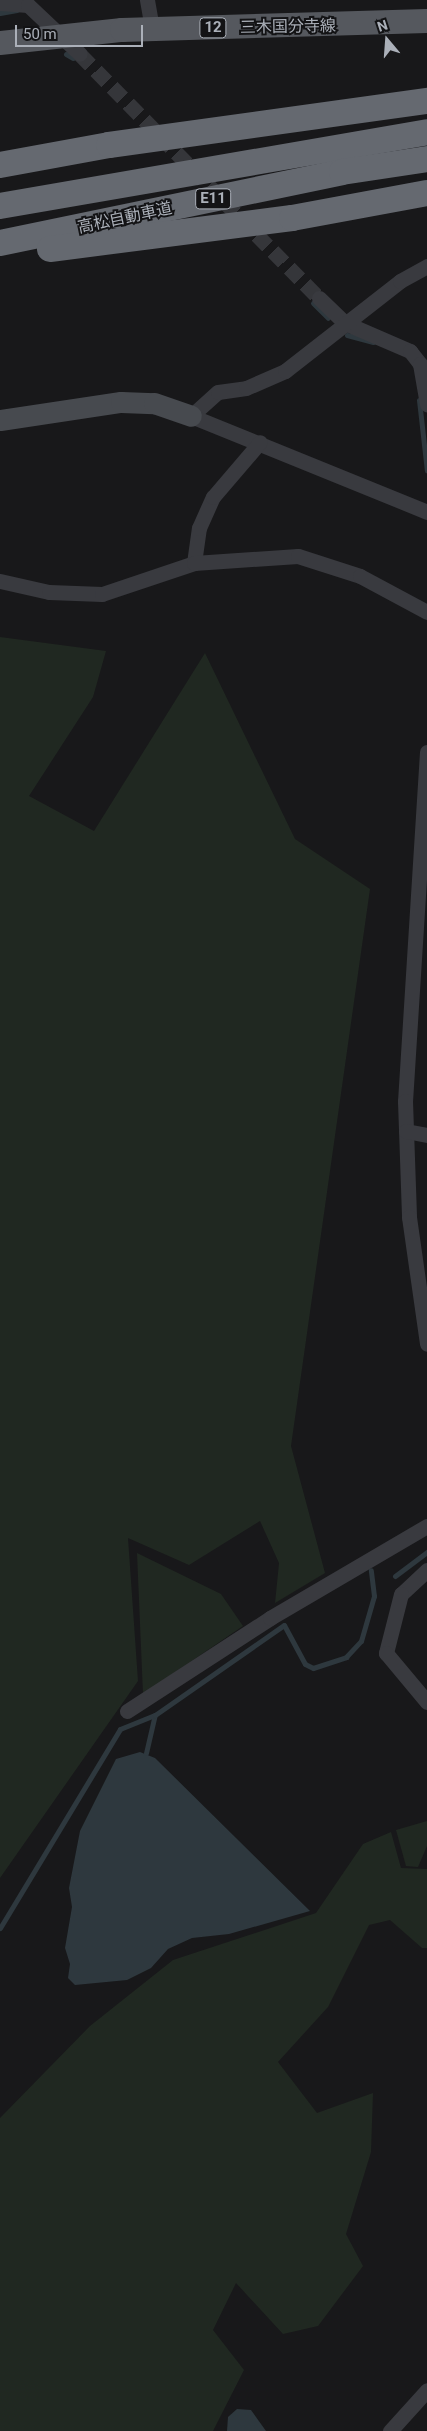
<!DOCTYPE html>
<meta charset="utf-8">
<style>
body{margin:0}
#map{position:relative;width:427px;height:2431px;overflow:hidden;background:#18181a;font-family:Roboto,"Noto Sans JP",sans-serif}
div>[style]{position:absolute}
[style*='--x']{left:calc(var(--x)*1px);top:calc(var(--y)*1px);width:calc(var(--w)*1px);rotate:calc(var(--a)*1deg)}
.green>*{inset:0;background:#202821}
.water>*{inset:0;background:#2e383e}
.stream>*{height:5px;margin:-2.5px;padding:0 2.5px;transform-origin:2.5px;border-radius:2.5px;background:#2e383e}
.street-tunnel>*{height:15px;margin-top:-7.5px;transform-origin:0;background:repeating-linear-gradient(90deg,#35363a 0 15px,transparent 0 23px)}
.street>*{height:15px;margin:-7.5px;padding:0 7.5px;transform-origin:7.5px;border-radius:7.5px;background:#393a3f}
.secondary>*{height:21px;margin:-10.5px;padding:0 10.5px;transform-origin:10.5px;border-radius:10.5px;background:#474a4f}
.primary>*{height:24px;margin:-12px;padding:0 12px;transform-origin:12px;border-radius:12px;background:#55585e}
.highway>*{height:26px;margin:-13px;padding:0 13px;transform-origin:13px;border-radius:13px;background:#656970}
span{translate:-50% -50%;white-space:nowrap;text-align:center;line-height:1.15;-webkit-text-stroke:4px #131315;paint-order:stroke}
.shield-label span{padding:1px 4px;background:#131315;border:1px solid;border-radius:4px;-webkit-text-stroke-width:0}
.shield-label{font-size:15px;color:#abb0b9;font-weight:700}
.street-label{font-size:16px;color:#abb0b9}
.north{position:absolute;left:362px;top:15px;width:50px;height:50px;-webkit-text-stroke:4px #131315;paint-order:stroke;rotate:342deg;font-size:14px;font-weight:700;line-height:20px;text-align:center;color:#abb0b9}
.north::after{content:'';display:block;margin:auto;width:18px;height:22px;background:#abb0b9;clip-path:polygon(50% 0,100% 100%,50% 72%,0 100%)}
.scale{position:absolute;left:15px;top:25px;width:128px;height:22px;box-sizing:border-box;border:2px solid #abb0b9;border-top:0;padding-left:6px;font-size:15px;line-height:18px;white-space:nowrap;color:#abb0b9;-webkit-text-stroke:4px #131315;paint-order:stroke}
</style>
<div id="map">
<div class="green">
<div style="clip-path:polygon(0 637px,106px 651px,93px 697px,29px 796px,94px 831px,205px 653px,295px 839px,370px 889px,291px 1446px,325px 1573px,275px 1603px,279px 1563px,260px 1521px,189px 1565px,128px 1538px,138px 1681px,0 1878px)"></div>
<div style="clip-path:polygon(137px 1553px,221px 1594px,243px 1626px,143px 1694px)"></div>
<div style="clip-path:polygon(427px 1821px,427px 1846px,418px 1867px,406px 1866px,396px 1830px)"></div>
<div style="clip-path:polygon(391px 1832px,401px 1868px,427px 1869px,427px 1948px,422px 1948px,390px 1920px,369px 1925px,328px 2007px,278px 2062px,317px 2113px,373px 2093px,371px 2152px,346px 2234px,363px 2266px,318px 2326px,283px 2334px,236px 2283px,213px 2330px,244px 2370px,213px 2431px,0 2431px,0 2118px,90px 2026px,173px 1960px,316px 1913px,363px 1844px)"></div>
</div>
<div class="water">
<div style="clip-path:polygon(140px 1752px,155px 1758px,310px 1911px,229px 1934px,192px 1938px,168px 1949px,151px 1968px,127px 1980px,75px 1985px,68px 1978px,70px 1964px,65px 1948px,72px 1907px,69px 1888px,80px 1831px,116px 1759px)"></div>
<div style="clip-path:polygon(237px 2409px,251px 2410px,266px 2431px,227px 2431px,228px 2417px)"></div>
</div>
<div class="stream">
<div style="--x:0;--y:13;--w:17;--a:-10"></div>
<div style="--x:66;--y:54;--w:8;--a:30"></div>
<div style="--x:313;--y:303;--w:21;--a:45"></div>
<div style="--x:347;--y:335;--w:27;--a:15"></div>
<div style="--x:419;--y:400;--w:71;--a:83.6"></div>
<div style="--x:395;--y:1576;--w:40;--a:-37"></div>
<div style="--x:146;--y:1753;--w:39;--a:-77"></div>
<div style="--x:0;--y:1928;--w:232;--a:-58.9"></div>
<div style="--x:120;--y:1729;--w:38;--a:-22"></div>
<div style="--x:155;--y:1715;--w:157;--a:-34.9"></div>
<div style="--x:284;--y:1625;--w:44;--a:61.7"></div>
<div style="--x:305;--y:1664;--w:9;--a:27"></div>
<div style="--x:313;--y:1668;--w:35;--a:-18"></div>
<div style="--x:346;--y:1657;--w:22;--a:-47"></div>
<div style="--x:361;--y:1641;--w:47;--a:-73.9"></div>
<div style="--x:374;--y:1596;--w:26;--a:-97"></div>
</div>
<div class="street-tunnel">
<div style="--x:80;--y:54;--w:342;--a:45.6"></div>
</div>
<div class="street">
<div style="--x:147;--y:0;--w:29;--a:80"></div>
<div style="--x:0;--y:3;--w:28;--a:4"></div>
<div style="--x:28;--y:5;--w:71;--a:43.3"></div>
<div style="--x:319;--y:298;--w:36;--a:44"></div>
<div style="--x:345;--y:323;--w:71;--a:23.3"></div>
<div style="--x:410;--y:351;--w:16;--a:52"></div>
<div style="--x:420;--y:364;--w:41;--a:80.1"></div>
<div style="--x:191;--y:416;--w:36;--a:-42"></div>
<div style="--x:218;--y:392;--w:28;--a:-8"></div>
<div style="--x:246;--y:388;--w:43;--a:-23.6"></div>
<div style="--x:285;--y:371;--w:146;--a:-38"></div>
<div style="--x:400;--y:281;--w:31;--a:-29"></div>
<div style="--x:191;--y:416;--w:255;--a:22.1"></div>
<div style="--x:194;--y:563;--w:35;--a:-82"></div>
<div style="--x:199;--y:528;--w:34;--a:-66"></div>
<div style="--x:213;--y:497;--w:72;--a:-49.5"></div>
<div style="--x:0;--y:581;--w:50;--a:12.7"></div>
<div style="--x:49;--y:592;--w:53;--a:2.2"></div>
<div style="--x:102;--y:594;--w:97;--a:-18.6"></div>
<div style="--x:194;--y:563;--w:104;--a:-3.9"></div>
<div style="--x:298;--y:556;--w:65;--a:17.9"></div>
<div style="--x:360;--y:576;--w:76;--a:28.2"></div>
<div style="--x:427;--y:752;--w:350;--a:93.6"></div>
<div style="--x:405;--y:1101;--w:116;--a:88"></div>
<div style="--x:409;--y:1217;--w:128;--a:81.9"></div>
<div style="--x:406;--y:1131;--w:21;--a:11"></div>
<div style="--x:427;--y:1570;--w:35;--a:137"></div>
<div style="--x:401;--y:1594;--w:61;--a:104.3"></div>
<div style="--x:386;--y:1653;--w:64;--a:50.1"></div>
<div style="--x:127;--y:1711;--w:171;--a:-33"></div>
<div style="--x:270;--y:1618;--w:182;--a:-30.4"></div>
<div style="--x:390;--y:2431;--w:55;--a:-47.9"></div>
</div>
<div class="secondary">
<div style="--x:0;--y:420;--w:122;--a:-8.5"></div>
<div style="--x:121;--y:402;--w:33;--a:2"></div>
<div style="--x:154;--y:403;--w:39;--a:19"></div>
</div>
<div class="primary">
<div style="--x:0;--y:43;--w:123;--a:-6.1"></div>
<div style="--x:122;--y:30;--w:305;--a:-1.7"></div>
</div>
<div class="highway">
<div style="--x:0;--y:165;--w:111;--a:-10.4"></div>
<div style="--x:109;--y:145;--w:321;--a:-7.9"></div>
<div style="--x:0;--y:206;--w:433;--a:-9.8"></div>
<div style="--x:0;--y:243;--w:349;--a:-11.7"></div>
<div style="--x:342;--y:172;--w:86;--a:-8.7"></div>
<div style="--x:50;--y:249;--w:244;--a:-7.3"></div>
<div style="--x:292;--y:218;--w:137;--a:-10.5"></div>
</div>
<div class="shield-label">
<span style="left:213px;top:28px">12</span>
<span style="left:213px;top:199px">E11</span>
</div>
<div class="street-label">
<span style="left:288px;top:27px;rotate:-1deg">三木国分寺線</span>
<span style="left:125px;top:218px;rotate:-12deg">高松自動車道</span>
</div>
<div class="north">N</div>
<div class="scale">50 m</div>
</div>
